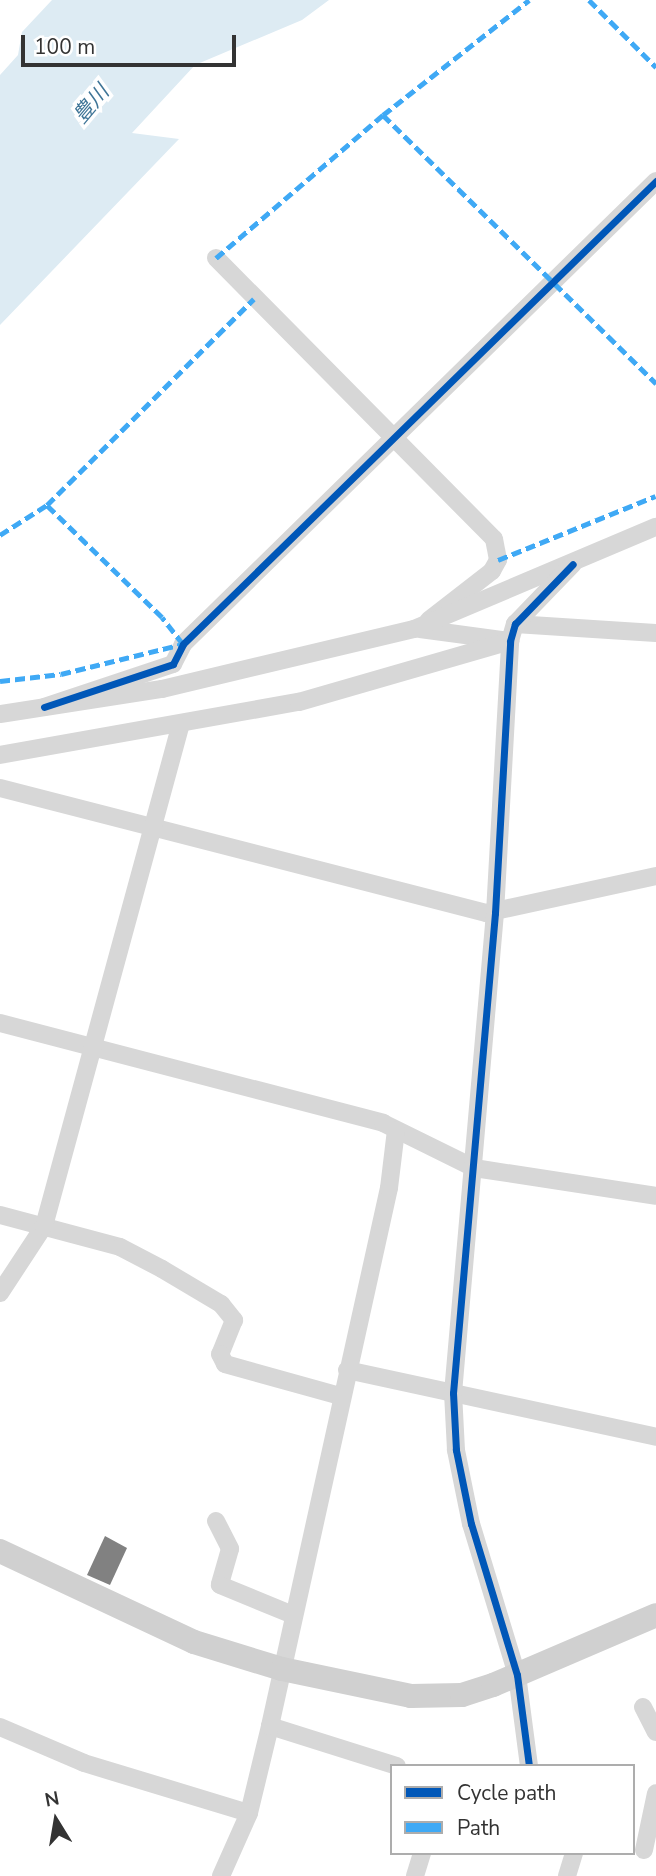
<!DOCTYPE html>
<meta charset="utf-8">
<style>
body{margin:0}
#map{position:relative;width:656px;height:1876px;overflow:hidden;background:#fff;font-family:"Nunito Sans","Noto Sans JP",sans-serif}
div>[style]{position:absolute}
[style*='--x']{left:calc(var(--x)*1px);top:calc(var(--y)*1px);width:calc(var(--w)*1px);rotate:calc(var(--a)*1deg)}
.water>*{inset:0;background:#ddebf3}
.building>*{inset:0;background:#818181}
.street>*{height:18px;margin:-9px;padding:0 9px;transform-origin:9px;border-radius:9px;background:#d7d7d7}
.secondary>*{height:24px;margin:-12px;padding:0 12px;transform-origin:12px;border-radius:12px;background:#d0d0d0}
.quiet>*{height:5px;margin-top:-2.5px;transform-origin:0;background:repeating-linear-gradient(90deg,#3fa9f5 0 10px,transparent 0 15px)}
.cycleway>*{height:7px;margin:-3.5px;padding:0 3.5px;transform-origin:3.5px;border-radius:3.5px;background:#0057b8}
span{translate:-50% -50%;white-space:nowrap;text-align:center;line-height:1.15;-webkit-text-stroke:7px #fff;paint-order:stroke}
.water-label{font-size:21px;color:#3f7597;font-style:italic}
.legend{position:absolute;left:390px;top:1764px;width:245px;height:91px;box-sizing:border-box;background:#fff;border:2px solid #adadad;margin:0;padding:9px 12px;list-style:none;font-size:21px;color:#333}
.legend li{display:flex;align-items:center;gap:14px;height:35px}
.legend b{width:35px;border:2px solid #adadad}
.north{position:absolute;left:21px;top:1785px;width:70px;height:70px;-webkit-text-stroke:5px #fff;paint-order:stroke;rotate:349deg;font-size:19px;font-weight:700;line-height:28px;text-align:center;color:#333}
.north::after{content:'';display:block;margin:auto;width:24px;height:32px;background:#333;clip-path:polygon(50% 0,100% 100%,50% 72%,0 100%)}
.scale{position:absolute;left:21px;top:35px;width:215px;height:32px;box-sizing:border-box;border:4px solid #333;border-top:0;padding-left:9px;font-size:21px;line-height:24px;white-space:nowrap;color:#333;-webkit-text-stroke:5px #fff;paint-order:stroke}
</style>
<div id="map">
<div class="water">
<div style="clip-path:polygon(52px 0,329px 0,302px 20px,195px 65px,132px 133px,179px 139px,0 325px,0 75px,18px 55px,22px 32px)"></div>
</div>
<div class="building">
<div style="clip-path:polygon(105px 1536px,127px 1548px,110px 1585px,87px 1575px)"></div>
</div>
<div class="street">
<div style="--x:216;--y:258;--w:395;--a:45.3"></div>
<div style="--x:494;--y:539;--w:21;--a:79"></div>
<div style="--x:498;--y:560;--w:13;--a:119"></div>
<div style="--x:492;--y:571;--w:80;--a:142.1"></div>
<div style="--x:515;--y:624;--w:141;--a:3.7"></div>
<div style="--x:420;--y:629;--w:91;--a:7.6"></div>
<div style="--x:44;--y:707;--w:136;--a:-18.4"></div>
<div style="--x:173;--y:664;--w:22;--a:-63"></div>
<div style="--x:183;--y:644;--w:662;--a:-44.39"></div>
<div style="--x:0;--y:714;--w:164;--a:-8.8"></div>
<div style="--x:162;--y:689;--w:259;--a:-13.4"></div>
<div style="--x:414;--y:629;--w:263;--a:-22.9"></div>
<div style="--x:0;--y:755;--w:304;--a:-10.1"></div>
<div style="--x:299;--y:702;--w:220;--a:-16.1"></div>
<div style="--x:0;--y:788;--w:502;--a:14.42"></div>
<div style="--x:486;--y:913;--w:174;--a:-12.3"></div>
<div style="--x:0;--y:1023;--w:396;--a:14.6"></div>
<div style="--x:383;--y:1123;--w:102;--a:26.3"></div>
<div style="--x:474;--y:1168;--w:184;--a:8.7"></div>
<div style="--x:0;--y:1215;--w:124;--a:14.9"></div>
<div style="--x:120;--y:1247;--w:47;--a:27.6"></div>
<div style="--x:162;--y:1269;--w:69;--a:30.7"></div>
<div style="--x:221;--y:1304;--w:21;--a:51"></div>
<div style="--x:234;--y:1320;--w:37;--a:112"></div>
<div style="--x:220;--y:1354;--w:11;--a:63"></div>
<div style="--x:225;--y:1364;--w:119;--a:15.5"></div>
<div style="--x:0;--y:1293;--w:80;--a:-56.7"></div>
<div style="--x:44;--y:1226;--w:517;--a:-74.75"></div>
<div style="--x:347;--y:1370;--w:316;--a:12.2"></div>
<div style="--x:216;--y:1521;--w:31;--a:63"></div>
<div style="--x:230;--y:1549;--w:37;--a:106"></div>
<div style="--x:220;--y:1585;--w:79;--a:22.3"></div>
<div style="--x:643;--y:1707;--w:28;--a:63"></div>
<div style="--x:270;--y:1726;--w:133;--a:17.5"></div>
<div style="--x:0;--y:1727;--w:91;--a:23.2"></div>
<div style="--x:84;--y:1763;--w:172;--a:16.9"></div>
<div style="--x:529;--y:1766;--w:92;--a:-97.5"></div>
<div style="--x:517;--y:1675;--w:158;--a:-106.9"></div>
<div style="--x:471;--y:1524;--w:76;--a:-101.5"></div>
<div style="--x:456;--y:1450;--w:57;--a:-93"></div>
<div style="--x:453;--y:1393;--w:482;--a:-85"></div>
<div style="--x:495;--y:913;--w:272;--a:-86.8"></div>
<div style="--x:510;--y:641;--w:18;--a:-74"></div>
<div style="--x:515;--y:624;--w:83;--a:-46"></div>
<div style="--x:644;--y:1850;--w:58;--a:-78.1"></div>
<div style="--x:221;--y:1876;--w:69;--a:-66"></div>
<div style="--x:249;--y:1813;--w:89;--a:-76.4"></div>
<div style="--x:270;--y:1726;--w:551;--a:-77.53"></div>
<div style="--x:389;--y:1188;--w:58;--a:-83.1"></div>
<div style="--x:415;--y:1876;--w:24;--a:-73"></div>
<div style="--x:567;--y:1876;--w:24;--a:-73"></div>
</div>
<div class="secondary">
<div style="--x:0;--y:1551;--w:214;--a:25.1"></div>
<div style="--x:194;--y:1642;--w:92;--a:17.1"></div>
<div style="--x:282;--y:1669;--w:132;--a:11.8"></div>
<div style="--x:411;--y:1696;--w:51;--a:-1.1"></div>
<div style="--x:462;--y:1695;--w:33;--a:-18"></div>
<div style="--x:493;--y:1685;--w:177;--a:-23.2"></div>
</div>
<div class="quiet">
<div style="--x:589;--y:0;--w:95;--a:45"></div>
<div style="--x:383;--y:115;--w:383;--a:44.5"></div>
<div style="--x:216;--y:258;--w:220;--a:-40.6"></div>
<div style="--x:383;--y:115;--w:186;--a:-38.2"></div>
<div style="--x:0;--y:535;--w:56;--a:-32.6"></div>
<div style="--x:47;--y:505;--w:292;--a:-44.9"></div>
<div style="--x:498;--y:560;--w:170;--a:-22.1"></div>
<div style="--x:0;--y:681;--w:61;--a:-6.5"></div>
<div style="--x:61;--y:674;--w:126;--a:-13.8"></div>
<div style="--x:183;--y:644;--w:34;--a:-128"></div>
<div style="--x:162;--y:617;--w:161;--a:-135.8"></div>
</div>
<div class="cycleway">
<div style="--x:44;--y:707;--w:136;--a:-18.4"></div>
<div style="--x:173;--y:664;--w:22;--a:-63"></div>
<div style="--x:183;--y:644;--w:662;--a:-44.39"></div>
<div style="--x:529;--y:1766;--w:92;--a:-97.5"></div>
<div style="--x:517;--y:1675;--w:158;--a:-106.9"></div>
<div style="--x:471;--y:1524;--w:76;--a:-101.5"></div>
<div style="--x:456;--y:1450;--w:57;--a:-93"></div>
<div style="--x:453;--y:1393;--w:482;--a:-85"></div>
<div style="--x:495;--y:913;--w:272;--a:-86.8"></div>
<div style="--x:510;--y:641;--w:18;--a:-74"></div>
<div style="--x:515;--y:624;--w:83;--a:-46"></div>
</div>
<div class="water-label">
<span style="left:91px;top:104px;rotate:-50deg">豊川</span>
</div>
<ul class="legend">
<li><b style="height:9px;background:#0057b8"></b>Cycle path</li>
<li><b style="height:9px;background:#3fa9f5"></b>Path</li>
</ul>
<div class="north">N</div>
<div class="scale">100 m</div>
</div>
